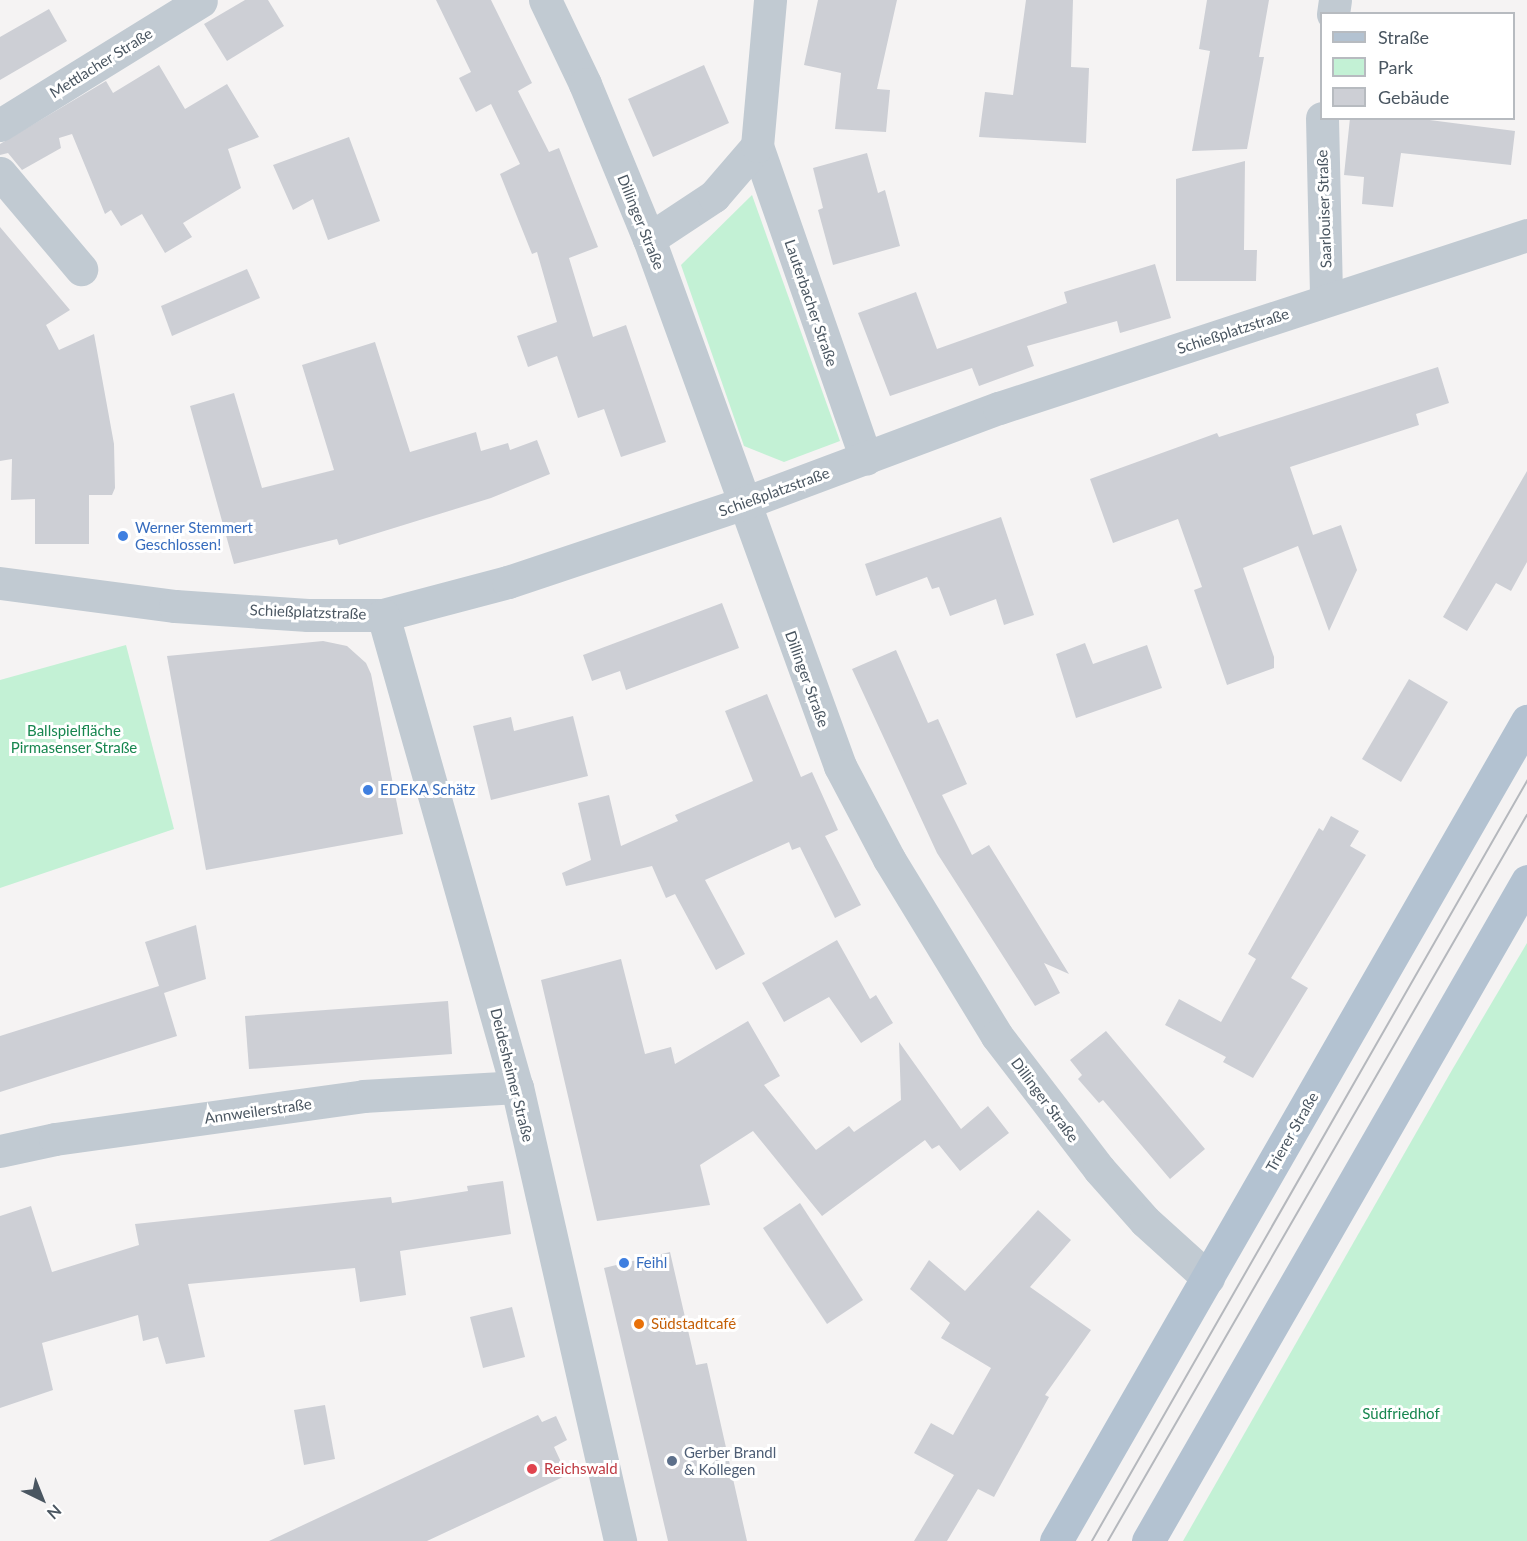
<!DOCTYPE html>
<meta charset="utf-8">
<style>
body{margin:0}
#map{position:relative;width:1527px;height:1541px;overflow:hidden;background:#f5f3f3;font-family:Lato,sans-serif}
div>[style]{position:absolute}
[style*='--x']{left:calc(var(--x)*1px);top:calc(var(--y)*1px);width:calc(var(--w)*1px);rotate:calc(var(--a)*1deg)}
.green>*{inset:0;background:#c3f1d5}
.building>*{inset:0;background:#cdcfd5}
.minor>*{height:33px;margin:-16.5px;padding:0 16.5px;transform-origin:16.5px;border-radius:16.5px;background:#c1cad2}
.major>*{height:33px;margin:-16.5px;padding:0 16.5px;transform-origin:16.5px;border-radius:16.5px;background:#b3c2d1}
.tram>*{height:1.5px;margin:-0.75px;padding:0 0.75px;transform-origin:0.75px;border-radius:0.75px;background:#b5b8bd}
.dots>*{width:16px;height:16px;translate:-50% -50%;box-sizing:border-box;border:3px solid #fff;border-radius:50%}
span{translate:-50% -50%;white-space:nowrap;text-align:center;line-height:1.15;-webkit-text-stroke:6px #fff;paint-order:stroke}
.street-label{font-size:15px;color:#4a5661}
.shop-label{font-size:15px;color:#366cbe}
.left{translate:0 -50%;text-align:left}
.park-label{font-size:15px;color:#17864f}
.food-label{font-size:15px;color:#c56008}
.service-label{font-size:15px;color:#4e5e75}
.health-label{font-size:15px;color:#be3a42}
.legend{position:absolute;left:1320px;top:12px;width:195px;height:108px;box-sizing:border-box;background:#fff;border:2px solid #b7bbc0;margin:0;padding:8px 10px;list-style:none;font-size:18px;color:#4a5661}
.legend li{display:flex;align-items:center;gap:12px;height:30px}
.legend b{width:30px;border:2px solid #b7bbc0}
.north{position:absolute;left:12px;top:1469px;width:60px;height:60px;-webkit-text-stroke:4px #fff;paint-order:stroke;rotate:137deg;font-size:16px;font-weight:700;line-height:24px;text-align:center;color:#4a5661}
.north::after{content:'';display:block;margin:auto;width:21px;height:27px;background:#4a5661;clip-path:polygon(50% 0,100% 100%,50% 72%,0 100%)}
</style>
<div id="map">
<div class="green">
<div style="clip-path:polygon(752px 195px,840px 441px,784px 462px,744px 446px,681px 265px)"></div>
<div style="clip-path:polygon(126px 645px,174px 829px,0 888px,0 680px)"></div>
<div style="clip-path:polygon(1527px 943px,1527px 1541px,1183px 1541px,1452px 1070px)"></div>
</div>
<div class="building">
<div style="clip-path:polygon(245px 0,268px 0,284px 26px,227px 61px,204px 24px)"></div>
<div style="clip-path:polygon(436px 0,491px 0,532px 83px,518px 91px,549px 152px,559px 148px,598px 247px,569px 258px,593px 337px,626px 325px,666px 442px,621px 457px,604px 409px,578px 418px,557px 356px,528px 367px,517px 336px,557px 322px,537px 252px,532px 254px,500px 174px,520px 164px,491px 104px,476px 112px,459px 78px,471px 72px)"></div>
<div style="clip-path:polygon(818px 0,897px 0,877px 89px,890px 90px,886px 132px,835px 129px,841px 73px,804px 65px)"></div>
<div style="clip-path:polygon(1026px 0,1073px 0,1071px 67px,1089px 68px,1086px 143px,979px 137px,985px 92px,1013px 95px)"></div>
<div style="clip-path:polygon(1207px 0,1269px 0,1259px 57px,1264px 57px,1247px 149px,1192px 151px,1210px 51px,1199px 49px)"></div>
<div style="clip-path:polygon(49px 9px,67px 41px,0 80px,0 37px)"></div>
<div style="clip-path:polygon(159px 65px,185px 109px,227px 84px,259px 137px,228px 149px,241px 188px,183px 223px,192px 237px,165px 253px,142px 214px,121px 226px,111px 210px,105px 214px,72px 134px,59px 138px,61px 148px,22px 170px,8px 153px,0 155px,0 144px,106px 81px,113px 93px)"></div>
<div style="clip-path:polygon(704px 65px,729px 123px,653px 157px,628px 99px)"></div>
<div style="clip-path:polygon(1350px 118px,1414px 118px,1515px 131px,1511px 165px,1401px 153px,1393px 207px,1362px 204px,1364px 177px,1344px 175px)"></div>
<div style="clip-path:polygon(349px 137px,380px 221px,328px 240px,313px 199px,293px 210px,273px 165px)"></div>
<div style="clip-path:polygon(867px 153px,878px 193px,885px 190px,900px 246px,833px 265px,818px 210px,823px 208px,813px 168px)"></div>
<div style="clip-path:polygon(1245px 161px,1244px 250px,1257px 250px,1256px 281px,1176px 281px,1176px 179px)"></div>
<div style="clip-path:polygon(0 227px,70px 310px,46px 325px,59px 350px,94px 334px,114px 444px,115px 488px,112px 495px,89px 495px,89px 544px,35px 544px,35px 499px,11px 500px,12px 459px,0 461px)"></div>
<div style="clip-path:polygon(1155px 264px,1171px 318px,1120px 333px,1117px 321px,1027px 346px,1034px 366px,979px 386px,972px 368px,890px 396px,858px 313px,916px 292px,937px 349px,1067px 303px,1064px 292px)"></div>
<div style="clip-path:polygon(247px 269px,260px 298px,172px 336px,161px 306px)"></div>
<div style="clip-path:polygon(375px 342px,410px 452px,476px 432px,481px 451px,508px 443px,510px 450px,537px 440px,550px 474px,491px 498px,339px 545px,337px 539px,234px 564px,190px 406px,234px 393px,262px 488px,334px 470px,302px 365px)"></div>
<div style="clip-path:polygon(1438px 367px,1449px 403px,1416px 414px,1419px 425px,1290px 467px,1313px 535px,1341px 525px,1357px 570px,1329px 631px,1298px 546px,1243px 568px,1274px 657px,1274px 668px,1227px 685px,1194px 590px,1202px 587px,1178px 519px,1113px 543px,1090px 479px,1217px 433px,1219px 437px)"></div>
<div style="clip-path:polygon(1527px 471px,1527px 562px,1511px 591px,1496px 583px,1467px 631px,1443px 617px)"></div>
<div style="clip-path:polygon(1001px 517px,1034px 615px,1004px 625px,996px 599px,950px 616px,939px 587px,932px 589px,927px 577px,876px 596px,865px 564px)"></div>
<div style="clip-path:polygon(722px 603px,739px 648px,626px 690px,620px 671px,592px 681px,583px 655px)"></div>
<div style="clip-path:polygon(323px 641px,347px 646px,366px 663px,371px 674px,403px 834px,206px 870px,167px 656px)"></div>
<div style="clip-path:polygon(1085px 643px,1093px 664px,1147px 645px,1162px 688px,1076px 718px,1056px 654px)"></div>
<div style="clip-path:polygon(896px 650px,928px 723px,938px 719px,967px 784px,942px 795px,972px 855px,989px 845px,1069px 974px,1044px 963px,1060px 993px,1035px 1006px,937px 853px,852px 669px)"></div>
<div style="clip-path:polygon(1409px 679px,1448px 702px,1401px 782px,1362px 759px)"></div>
<div style="clip-path:polygon(767px 694px,801px 777px,812px 772px,838px 830px,825px 836px,861px 905px,835px 918px,800px 847px,792px 850px,789px 842px,705px 880px,745px 954px,716px 970px,675px 894px,666px 898px,652px 866px,566px 886px,562px 873px,591px 860px,578px 803px,609px 795px,621px 846px,678px 821px,675px 815px,753px 781px,725px 711px)"></div>
<div style="clip-path:polygon(573px 716px,588px 776px,491px 800px,473px 726px,511px 717px,514px 731px)"></div>
<div style="clip-path:polygon(1331px 816px,1359px 831px,1350px 846px,1366px 855px,1291px 978px,1308px 988px,1253px 1078px,1223px 1062px,1226px 1057px,1165px 1025px,1179px 999px,1221px 1022px,1256px 959px,1248px 954px,1319px 828px,1323px 831px)"></div>
<div style="clip-path:polygon(196px 925px,206px 979px,164px 993px,177px 1036px,0 1092px,0 1036px,159px 986px,145px 942px)"></div>
<div style="clip-path:polygon(837px 940px,870px 999px,876px 995px,893px 1023px,861px 1043px,829px 997px,784px 1022px,762px 983px)"></div>
<div style="clip-path:polygon(621px 959px,645px 1054px,671px 1047px,675px 1064px,748px 1021px,780px 1076px,764px 1085px,816px 1150px,849px 1126px,854px 1132px,901px 1100px,899px 1042px,961px 1129px,988px 1106px,1009px 1133px,960px 1171px,939px 1145px,932px 1149px,925px 1140px,822px 1216px,753px 1131px,700px 1165px,710px 1205px,597px 1221px,541px 980px)"></div>
<div style="clip-path:polygon(448px 1001px,452px 1054px,249px 1069px,245px 1016px)"></div>
<div style="clip-path:polygon(1106px 1031px,1205px 1149px,1170px 1179px,1103px 1100px,1099px 1103px,1078px 1079px,1082px 1075px,1070px 1060px)"></div>
<div style="clip-path:polygon(503px 1181px,511px 1234px,400px 1251px,406px 1295px,360px 1302px,355px 1268px,188px 1284px,205px 1357px,166px 1364px,158px 1337px,143px 1341px,138px 1315px,42px 1343px,53px 1390px,0 1408px,0 1216px,31px 1206px,52px 1272px,139px 1245px,135px 1224px,391px 1197px,392px 1203px,468px 1191px,467px 1186px)"></div>
<div style="clip-path:polygon(800px 1203px,863px 1300px,827px 1324px,763px 1228px)"></div>
<div style="clip-path:polygon(1038px 1210px,1071px 1240px,1030px 1287px,1091px 1330px,1045px 1395px,1049px 1397px,994px 1497px,978px 1489px,947px 1541px,914px 1541px,954px 1475px,914px 1453px,931px 1423px,953px 1435px,991px 1368px,941px 1338px,950px 1323px,910px 1289px,929px 1260px,965px 1291px)"></div>
<div style="clip-path:polygon(670px 1252px,696px 1365px,707px 1363px,747px 1541px,668px 1541px,604px 1268px)"></div>
<div style="clip-path:polygon(512px 1307px,525px 1357px,483px 1368px,470px 1317px)"></div>
<div style="clip-path:polygon(325px 1405px,335px 1459px,304px 1465px,294px 1410px)"></div>
<div style="clip-path:polygon(538px 1415px,542px 1422px,556px 1416px,567px 1440px,554px 1447px,567px 1475px,519px 1498px,427px 1541px,269px 1541px)"></div>
</div>
<div class="minor">
<div style="--x:545;--y:0;--w:93;--a:64.5"></div>
<div style="--x:585;--y:84;--w:168;--a:67.6"></div>
<div style="--x:649;--y:239;--w:561;--a:70.08"></div>
<div style="--x:840;--y:766;--w:105;--a:62.2"></div>
<div style="--x:889;--y:859;--w:207;--a:58.6"></div>
<div style="--x:997;--y:1036;--w:168;--a:52.5"></div>
<div style="--x:1099;--y:1169;--w:69;--a:48.5"></div>
<div style="--x:1145;--y:1221;--w:85;--a:42.1"></div>
<div style="--x:1333;--y:14;--w:14;--a:-82"></div>
<div style="--x:1322;--y:118;--w:182;--a:88.7"></div>
<div style="--x:0;--y:125;--w:236;--a:-31.7"></div>
<div style="--x:757;--y:146;--w:331;--a:70.8"></div>
<div style="--x:0;--y:173;--w:126;--a:49.8"></div>
<div style="--x:649;--y:239;--w:78;--a:-33.5"></div>
<div style="--x:714;--y:196;--w:66;--a:-49.3"></div>
<div style="--x:757;--y:146;--w:147;--a:-84.9"></div>
<div style="--x:0;--y:583;--w:177;--a:7.5"></div>
<div style="--x:175;--y:606;--w:133;--a:3.9"></div>
<div style="--x:308;--y:615;--w:75;--a:0"></div>
<div style="--x:383;--y:615;--w:129;--a:-14.8"></div>
<div style="--x:508;--y:582;--w:252;--a:-18.5"></div>
<div style="--x:747;--y:502;--w:269;--a:-20.5"></div>
<div style="--x:999;--y:408;--w:556;--a:-18.14"></div>
<div style="--x:383;--y:615;--w:491;--a:74.2"></div>
<div style="--x:517;--y:1087;--w:466;--a:77.2"></div>
<div style="--x:0;--y:1151;--w:56;--a:-12.3"></div>
<div style="--x:55;--y:1139;--w:311;--a:-7.9"></div>
<div style="--x:363;--y:1096;--w:154;--a:-3.3"></div>
</div>
<div class="major">
<div style="--x:1056;--y:1541;--w:946;--a:-60.13"></div>
<div style="--x:1148;--y:1541;--w:761;--a:-60.13"></div>
</div>
<div class="tram">
<div style="--x:1092;--y:1541;--w:876;--a:-60.21"></div>
<div style="--x:1108;--y:1541;--w:838;--a:-60.01"></div>
</div>
<div class="dots">
<div style="left:123px;top:536px;background:#3f7fe0"></div>
<div style="left:368px;top:790px;background:#3f7fe0"></div>
<div style="left:624px;top:1263px;background:#3f7fe0"></div>
<div style="left:639px;top:1324px;background:#e8710a"></div>
<div style="left:672px;top:1461px;background:#5c6f8a"></div>
<div style="left:532px;top:1469px;background:#e0444e"></div>
</div>
<div class="street-label">
<span style="left:101px;top:63px;rotate:-32deg">Mettlacher Straße</span>
<span style="left:1324px;top:209px;rotate:-92deg">Saarlouiser Straße</span>
<span style="left:641px;top:222px;rotate:68deg">Dillinger Straße</span>
<span style="left:811px;top:303px;rotate:71deg">Lauterbacher Straße</span>
<span style="left:1233px;top:331px;rotate:-18deg">Schießplatzstraße</span>
<span style="left:774px;top:492px;rotate:-20deg">Schießplatzstraße</span>
<span style="left:308px;top:612px;rotate:2deg">Schießplatzstraße</span>
<span style="left:807px;top:679px;rotate:70deg">Dillinger Straße</span>
<span style="left:512px;top:1075px;rotate:76deg">Deidesheimer Straße</span>
<span style="left:1045px;top:1100px;rotate:53deg">Dillinger Straße</span>
<span style="left:258px;top:1111px;rotate:-8deg">Annweilerstraße</span>
<span style="left:1292px;top:1132px;rotate:-60deg">Trierer Straße</span>
</div>
<div class="shop-label">
<span class="left" style="left:135px;top:536px">Werner Stemmert<br>Geschlossen!</span>
<span class="left" style="left:380px;top:790px">EDEKA Schätz</span>
<span class="left" style="left:636px;top:1263px">Feihl</span>
</div>
<div class="park-label">
<span style="left:74px;top:739px">Ballspielfläche<br>Pirmasenser Straße</span>
<span style="left:1401px;top:1414px">Südfriedhof</span>
</div>
<div class="food-label">
<span class="left" style="left:651px;top:1324px">Südstadtcafé</span>
</div>
<div class="service-label">
<span class="left" style="left:684px;top:1461px">Gerber Brandl<br>&amp; Kollegen</span>
</div>
<div class="health-label">
<span class="left" style="left:544px;top:1469px">Reichswald</span>
</div>
<ul class="legend">
<li><b style="height:8px;background:#b3c2d1"></b>Straße</li>
<li><b style="height:16px;background:#c3f1d5"></b>Park</li>
<li><b style="height:16px;background:#cdcfd5"></b>Gebäude</li>
</ul>
<div class="north">N</div>
</div>
